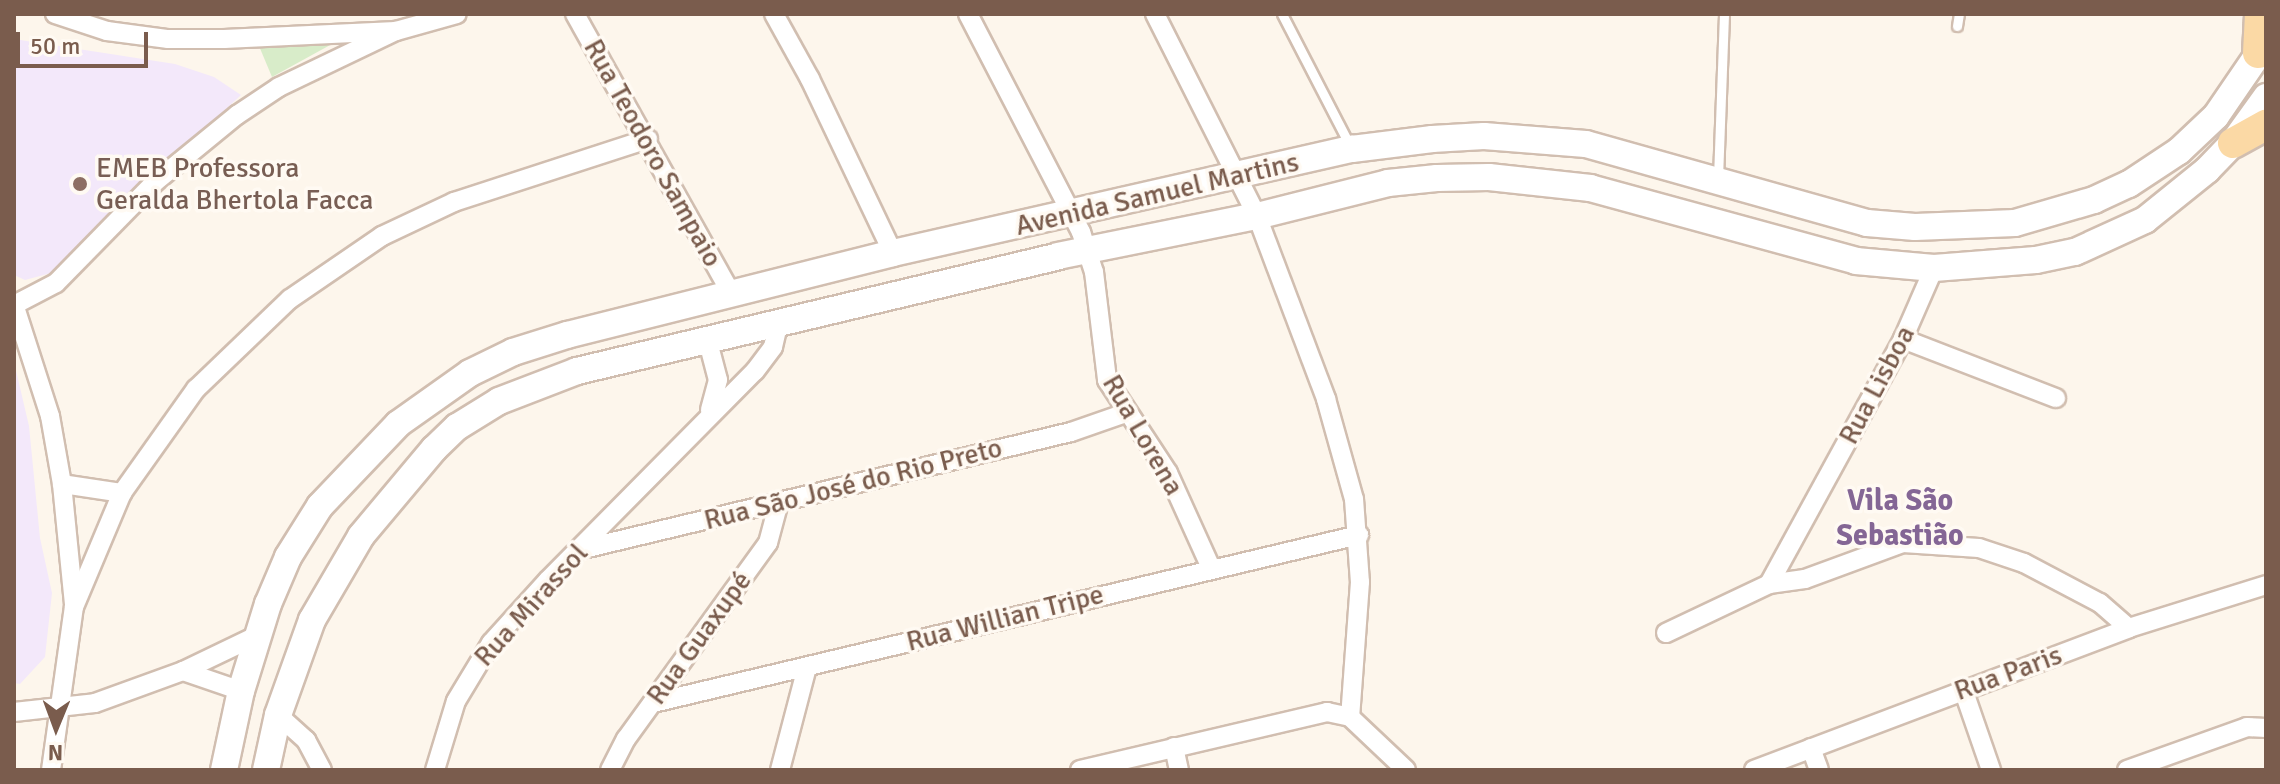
<!DOCTYPE html>
<meta charset="utf-8">
<style>
body{margin:0}
#map{position:relative;width:2280px;height:784px;overflow:hidden;background:#fdf6ec;font-family:Signika,sans-serif}
div>[style]{position:absolute}
[style*='--x']{left:calc(var(--x)*1px);top:calc(var(--y)*1px);width:calc(var(--w)*1px);rotate:calc(var(--a)*1deg)}
.education>*{inset:0;background:#f3e8fa}
.green>*{inset:0;background:#d8ecc9}
.roads{filter:drop-shadow(2px 0 #d1beb0) drop-shadow(-2px 0 #d1beb0) drop-shadow(0 2px #d1beb0) drop-shadow(0 -2px #d1beb0)}
.lane>*{height:9px;margin:-4.5px;padding:0 4.5px;transform-origin:4.5px;border-radius:4.5px;background:#fff}
.street>*{height:18px;margin:-9px;padding:0 9px;transform-origin:9px;border-radius:9px;background:#fff}
.secondary>*{height:26px;margin:-13px;padding:0 13px;transform-origin:13px;border-radius:13px;background:#fff}
.primary>*{height:30px;margin:-15px;padding:0 15px;transform-origin:15px;border-radius:15px;background:#fbd9a5}
.dots>*{width:22px;height:22px;translate:-50% -50%;box-sizing:border-box;border:4px solid #fffaf3;border-radius:50%}
span{translate:-50% -50%;white-space:nowrap;text-align:center;line-height:1.15;-webkit-text-stroke:7px #fffaf3;paint-order:stroke}
.street-label{font-size:28px;color:#7a5c4d}
.education-label{font-size:28px;color:#785e54}
.left{translate:0 -50%;text-align:left}
.neighbourhood-label{font-size:30px;color:#846695;font-weight:700}
.frame{position:absolute;inset:0;border:16px solid #7a5c4d;pointer-events:none}
.north{position:absolute;left:16px;top:688px;width:80px;height:80px;-webkit-text-stroke:6px #fffaf3;paint-order:stroke;rotate:181deg;font-size:22px;font-weight:700;line-height:32px;text-align:center;color:#7a5c4d}
.north::after{content:'';display:block;margin:auto;width:28px;height:36px;background:#7a5c4d;clip-path:polygon(50% 0,100% 100%,50% 72%,0 100%)}
.scale{position:absolute;left:16px;top:32px;width:132px;height:36px;box-sizing:border-box;border:4px solid #7a5c4d;border-top:0;padding-left:10px;font-size:24px;line-height:28px;white-space:nowrap;color:#7a5c4d;-webkit-text-stroke:6px #fffaf3;paint-order:stroke}
</style>
<div id="map">
<div class="education">
<div style="clip-path:polygon(14px 39px,175px 64px,214px 77px,241px 95px,51px 273px,25px 280px,14px 275px)"></div>
<div style="clip-path:polygon(14px 362px,29px 426px,40px 538px,52px 593px,45px 657px,20px 684px,14px 683px)"></div>
</div>
<div class="green">
<div style="clip-path:polygon(332px 44px,272px 77px,259px 46px)"></div>
</div>
<div class="roads">
<div class="lane">
<div style="--x:1282;--y:14;--w:148;--a:62.7"></div>
<div style="--x:1957;--y:26;--w:12;--a:-81"></div>
<div style="--x:1718;--y:178;--w:164;--a:-87.9"></div>
</div>
<div class="street">
<div style="--x:55;--y:14;--w:55;--a:18.1"></div>
<div style="--x:107;--y:31;--w:62;--a:7.5"></div>
<div style="--x:168;--y:39;--w:56;--a:0"></div>
<div style="--x:224;--y:39;--w:172;--a:-2.7"></div>
<div style="--x:396;--y:31;--w:63;--a:-15.6"></div>
<div style="--x:575;--y:14;--w:320;--a:60.8"></div>
<div style="--x:774;--y:14;--w:74;--a:61"></div>
<div style="--x:810;--y:79;--w:193;--a:64.5"></div>
<div style="--x:968;--y:14;--w:246;--a:62.6"></div>
<div style="--x:1081;--y:232;--w:42;--a:72"></div>
<div style="--x:1094;--y:272;--w:109;--a:83.1"></div>
<div style="--x:1107;--y:380;--w:111;--a:56.7"></div>
<div style="--x:1168;--y:473;--w:104;--a:65.6"></div>
<div style="--x:1155;--y:14;--w:226;--a:63.2"></div>
<div style="--x:1257;--y:216;--w:196;--a:69.3"></div>
<div style="--x:1326;--y:399;--w:104;--a:74.4"></div>
<div style="--x:1354;--y:499;--w:83;--a:85.9"></div>
<div style="--x:1360;--y:582;--w:135;--a:94.2"></div>
<div style="--x:14;--y:304;--w:118;--a:72.2"></div>
<div style="--x:50;--y:416;--w:69;--a:80"></div>
<div style="--x:62;--y:484;--w:122;--a:84.3"></div>
<div style="--x:14;--y:305;--w:47;--a:-27.6"></div>
<div style="--x:56;--y:283;--w:141;--a:-45.6"></div>
<div style="--x:155;--y:182;--w:106;--a:-39.3"></div>
<div style="--x:237;--y:115;--w:50;--a:-33.7"></div>
<div style="--x:279;--y:87;--w:130;--a:-25.6"></div>
<div style="--x:707;--y:338;--w:43;--a:75.3"></div>
<div style="--x:718;--y:380;--w:31;--a:105"></div>
<div style="--x:1903;--y:339;--w:164;--a:21.1"></div>
<div style="--x:62;--y:484;--w:61;--a:8.5"></div>
<div style="--x:579;--y:550;--w:506;--a:-13.49"></div>
<div style="--x:1071;--y:432;--w:58;--a:-19.1"></div>
<div style="--x:1769;--y:584;--w:279;--a:-61.3"></div>
<div style="--x:1903;--y:339;--w:77;--a:-66.4"></div>
<div style="--x:1666;--y:633;--w:114;--a:-25.4"></div>
<div style="--x:1769;--y:584;--w:36;--a:-8"></div>
<div style="--x:1805;--y:579;--w:104;--a:-20.2"></div>
<div style="--x:1903;--y:543;--w:76;--a:3.8"></div>
<div style="--x:1979;--y:548;--w:47;--a:18.4"></div>
<div style="--x:2024;--y:563;--w:86;--a:27.8"></div>
<div style="--x:2100;--y:603;--w:38;--a:41"></div>
<div style="--x:183;--y:671;--w:61;--a:19"></div>
<div style="--x:1963;--y:689;--w:86;--a:70.9"></div>
<div style="--x:653;--y:703;--w:726;--a:-13.39"></div>
<div style="--x:14;--y:712;--w:81;--a:-6.3"></div>
<div style="--x:95;--y:703;--w:94;--a:-20"></div>
<div style="--x:183;--y:671;--w:83;--a:-25.6"></div>
<div style="--x:278;--y:715;--w:38;--a:42"></div>
<div style="--x:306;--y:740;--w:34;--a:62"></div>
<div style="--x:1174;--y:747;--w:24;--a:78"></div>
<div style="--x:1811;--y:748;--w:23;--a:70"></div>
<div style="--x:51;--y:770;--w:165;--a:-82"></div>
<div style="--x:74;--y:607;--w:124;--a:-67.2"></div>
<div style="--x:122;--y:493;--w:128;--a:-54.6"></div>
<div style="--x:196;--y:389;--w:130;--a:-43.8"></div>
<div style="--x:290;--y:299;--w:112;--a:-34.4"></div>
<div style="--x:382;--y:236;--w:80;--a:-25.3"></div>
<div style="--x:454;--y:202;--w:204;--a:-18"></div>
<div style="--x:435;--y:770;--w:72;--a:-73.1"></div>
<div style="--x:456;--y:701;--w:68;--a:-58.9"></div>
<div style="--x:491;--y:643;--w:85;--a:-47.9"></div>
<div style="--x:548;--y:580;--w:294;--a:-45.3"></div>
<div style="--x:755;--y:371;--w:30;--a:-53"></div>
<div style="--x:773;--y:347;--w:26;--a:-77"></div>
<div style="--x:610;--y:770;--w:35;--a:-63"></div>
<div style="--x:626;--y:739;--w:242;--a:-54.1"></div>
<div style="--x:768;--y:543;--w:42;--a:-75"></div>
<div style="--x:780;--y:770;--w:106;--a:-75.3"></div>
<div style="--x:1080;--y:770;--w:254;--a:-13.2"></div>
<div style="--x:1327;--y:712;--w:24;--a:12"></div>
<div style="--x:1350;--y:717;--w:77;--a:43.4"></div>
<div style="--x:1754;--y:770;--w:401;--a:-20.7"></div>
<div style="--x:2129;--y:628;--w:144;--a:-17.4"></div>
<div style="--x:2127;--y:770;--w:127;--a:-19.7"></div>
<div style="--x:2247;--y:727;--w:19;--a:3"></div>
</div>
<div class="secondary">
<div style="--x:224;--y:770;--w:81;--a:-77.9"></div>
<div style="--x:241;--y:691;--w:91;--a:-72.8"></div>
<div style="--x:268;--y:604;--w:51;--a:-66.9"></div>
<div style="--x:288;--y:557;--w:60;--a:-57.9"></div>
<div style="--x:320;--y:506;--w:113;--a:-46.4"></div>
<div style="--x:398;--y:424;--w:88;--a:-35.3"></div>
<div style="--x:470;--y:373;--w:48;--a:-26"></div>
<div style="--x:513;--y:352;--w:57;--a:-17.5"></div>
<div style="--x:567;--y:335;--w:336;--a:-14.1"></div>
<div style="--x:893;--y:253;--w:471;--a:-12.8"></div>
<div style="--x:1352;--y:149;--w:81;--a:-7.1"></div>
<div style="--x:1432;--y:139;--w:52;--a:-3.3"></div>
<div style="--x:1484;--y:136;--w:102;--a:4.5"></div>
<div style="--x:1586;--y:144;--w:292;--a:15.7"></div>
<div style="--x:1867;--y:223;--w:48;--a:4.8"></div>
<div style="--x:1915;--y:227;--w:100;--a:-2.3"></div>
<div style="--x:2015;--y:223;--w:82;--a:-16.2"></div>
<div style="--x:2094;--y:200;--w:38;--a:-25"></div>
<div style="--x:2129;--y:184;--w:60;--a:-33.4"></div>
<div style="--x:2179;--y:151;--w:51;--a:-43.4"></div>
<div style="--x:2216;--y:116;--w:88;--a:-55.6"></div>
<div style="--x:266;--y:770;--w:56;--a:-77.7"></div>
<div style="--x:278;--y:715;--w:101;--a:-70.3"></div>
<div style="--x:312;--y:620;--w:97;--a:-59.7"></div>
<div style="--x:361;--y:536;--w:114;--a:-50"></div>
<div style="--x:434;--y:449;--w:32;--a:-44"></div>
<div style="--x:457;--y:427;--w:49;--a:-31.8"></div>
<div style="--x:499;--y:401;--w:84;--a:-21"></div>
<div style="--x:577;--y:371;--w:495;--a:-13.4"></div>
<div style="--x:1058;--y:256;--w:203;--a:-11.4"></div>
<div style="--x:1257;--y:216;--w:135;--a:-14.1"></div>
<div style="--x:1388;--y:183;--w:49;--a:-5.8"></div>
<div style="--x:1437;--y:178;--w:52;--a:-1.1"></div>
<div style="--x:1489;--y:177;--w:102;--a:6.2"></div>
<div style="--x:1590;--y:188;--w:276;--a:15.3"></div>
<div style="--x:1856;--y:261;--w:78;--a:5.1"></div>
<div style="--x:1934;--y:268;--w:102;--a:-4.5"></div>
<div style="--x:2036;--y:260;--w:40;--a:-12"></div>
<div style="--x:2075;--y:252;--w:77;--a:-24.6"></div>
<div style="--x:2145;--y:220;--w:80;--a:-38.9"></div>
<div style="--x:2207;--y:170;--w:37;--a:-46"></div>
<div style="--x:2233;--y:143;--w:57;--a:-54.3"></div>
</div>
<div class="primary">
<div style="--x:2258;--y:53;--w:39;--a:-87"></div>
<div style="--x:2233;--y:143;--w:38;--a:-29"></div>
</div>
</div>
<div class="dots">
<div style="left:80px;top:184px;background:#8d6e63"></div>
</div>
<div class="street-label">
<span style="left:653px;top:153px;rotate:61deg">Rua Teodoro Sampaio</span>
<span style="left:1157px;top:194px;rotate:-13deg">Avenida Samuel Martins</span>
<span style="left:1877px;top:385px;rotate:-62deg">Rua Lisboa</span>
<span style="left:1143px;top:435px;rotate:60deg">Rua Lorena</span>
<span style="left:853px;top:484px;rotate:-14deg">Rua São José do Rio Preto</span>
<span style="left:531px;top:605px;rotate:-48deg">Rua Mirassol</span>
<span style="left:1005px;top:618px;rotate:-14deg">Rua Willian Tripe</span>
<span style="left:699px;top:638px;rotate:-54deg">Rua Guaxupé</span>
<span style="left:2008px;top:673px;rotate:-20deg">Rua Paris</span>
</div>
<div class="education-label">
<span class="left" style="left:96px;top:184px">EMEB Professora<br>Geralda Bhertola Facca</span>
</div>
<div class="neighbourhood-label">
<span style="left:1900px;top:518px">Vila São<br>Sebastião</span>
</div>
<div class="frame"></div>
<div class="north">N</div>
<div class="scale">50 m</div>
</div>
